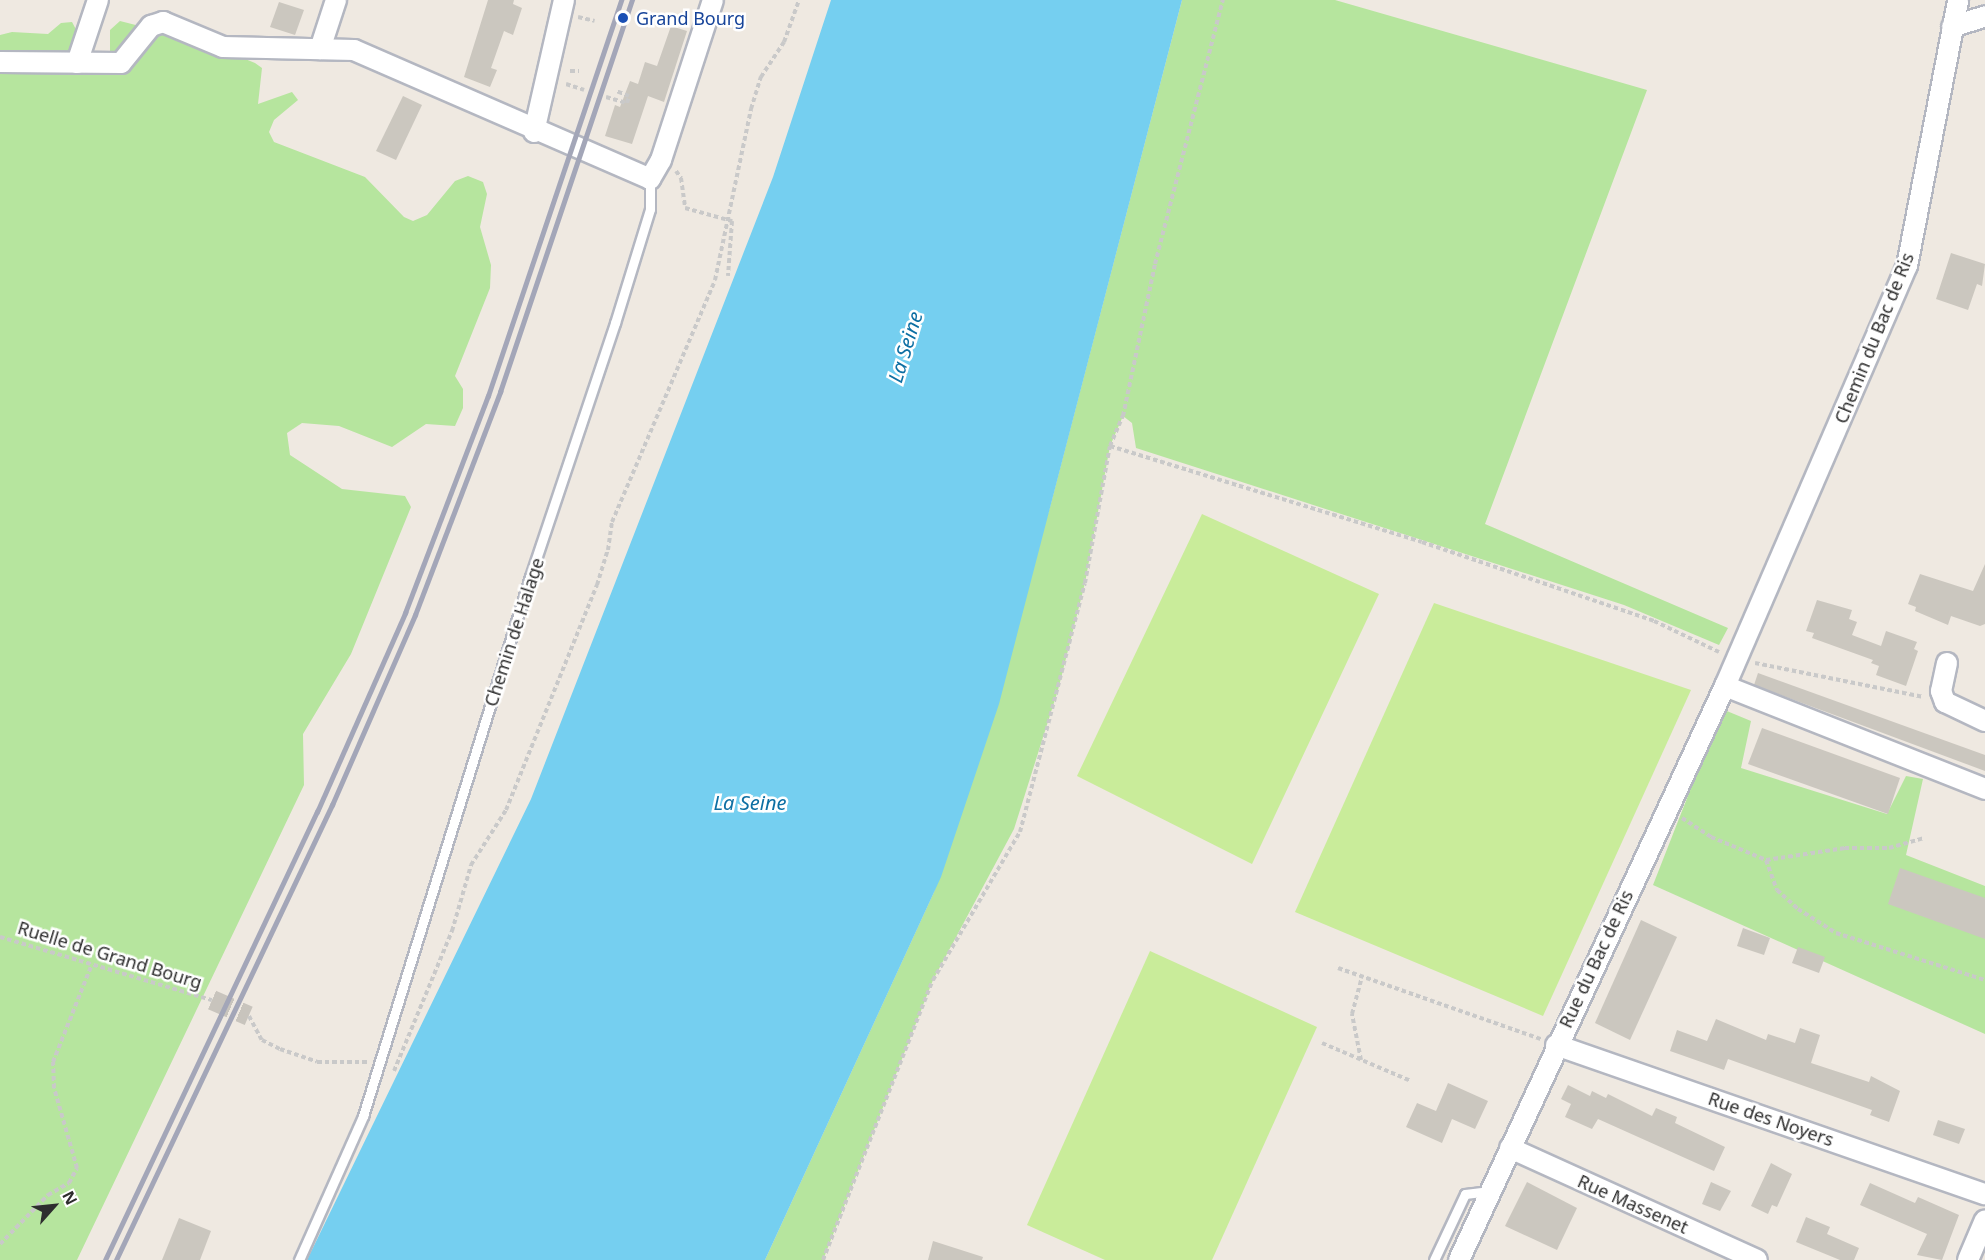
<!DOCTYPE html>
<style>
body{margin:0}
#map{position:relative;width:1985px;height:1260px;overflow:hidden;background:#efe9e1;font-family:"Noto Sans",sans-serif}
div>[style]{position:absolute}
[style*='--x']{left:calc(var(--x)*1px);top:calc(var(--y)*1px);width:calc(var(--w)*1px);rotate:calc(var(--a)*1deg)}
.green>*{inset:0;background:#b6e59e}
.pitch>*{inset:0;background:#c9ec9a}
.water>*{inset:0;background:#75cff0}
.building>*{inset:0;background:#cbc7bf}
.street-tunnel>*{height:20px;margin-top:-10px;transform-origin:0;background:repeating-linear-gradient(90deg,#c8c4bd 0 20px,transparent 0 30px)}
.path>*{height:4px;margin-top:-2px;transform-origin:0;background:repeating-linear-gradient(90deg,#c9c9c9 0 4.5px,transparent 0 7.5px)}
.roads{filter:drop-shadow(2px 0 #b4b7c1) drop-shadow(-2px 0 #b4b7c1) drop-shadow(0 2px #b4b7c1) drop-shadow(0 -2px #b4b7c1)}
.lane>*{height:9px;margin:-4.5px;padding:0 4.5px;transform-origin:4.5px;border-radius:4.5px;background:#fff}
.street>*{height:20px;margin:-10px;padding:0 10px;transform-origin:10px;border-radius:10px;background:#fff}
.rail>*{height:4.5px;margin:-2.25px;padding:0 2.25px;transform-origin:2.25px;border-radius:2.25px;background:#a3a6b8}
.dots>*{width:16px;height:16px;translate:-50% -50%;box-sizing:border-box;border:3px solid #fff;border-radius:50%}
span{translate:-50% -50%;white-space:nowrap;text-align:center;line-height:1.15;-webkit-text-stroke:5px #fff;paint-order:stroke}
.transit-label{font-size:18px;color:#164399}
.left{translate:0 -50%;text-align:left}
.street-label{font-size:18px;color:#2e2e2e}
.water-label{font-size:20px;color:#0d6fa3;font-style:italic}
.north{position:absolute;left:24px;top:1176px;width:60px;height:60px;-webkit-text-stroke:4px #fff;paint-order:stroke;rotate:63deg;font-size:16px;font-weight:700;line-height:24px;text-align:center;color:#2e2e2e}
.north::after{content:'';display:block;margin:auto;width:21px;height:27px;background:#2e2e2e;clip-path:polygon(50% 0,100% 100%,50% 72%,0 100%)}
</style>
<div id="map">
<div class="green">
<div style="clip-path:polygon(1182px 0,1335px 0,1647px 90px,1485px 524px,1728px 628px,1719px 645px,1624px 605px,1136px 448px,1132px 423px,1123px 416px,1110px 446px,1085px 583px,1058px 690px,1014px 829px,933px 980px,823px 1260px,765px 1260px,934px 892px,1050px 507px)"></div>
<div style="clip-path:polygon(120px 21px,206px 43px,255px 63px,262px 68px,258px 104px,292px 92px,298px 100px,274px 120px,269px 132px,274px 142px,365px 177px,404px 217px,413px 221px,427px 215px,455px 181px,468px 176px,483px 182px,487px 194px,480px 227px,491px 265px,490px 288px,455px 376px,463px 389px,463px 408px,455px 426px,426px 424px,392px 447px,339px 426px,302px 423px,287px 433px,290px 455px,342px 489px,405px 496px,411px 507px,351px 654px,303px 734px,304px 785px,77px 1260px,0 1260px,0 35px,12px 32px,48px 34px,61px 23px,72px 22px,95px 65px,110px 61px,110px 30px)"></div>
<div style="clip-path:polygon(1722px 709px,1751px 721px,1741px 768px,1887px 814px,1906px 776px,1923px 779px,1906px 855px,1985px 886px,1985px 1034px,1653px 885px)"></div>
</div>
<div class="pitch">
<div style="clip-path:polygon(1202px 514px,1379px 594px,1252px 864px,1077px 776px)"></div>
<div style="clip-path:polygon(1434px 603px,1691px 690px,1543px 1016px,1295px 912px)"></div>
<div style="clip-path:polygon(1150px 951px,1317px 1027px,1212px 1260px,1105px 1260px,1027px 1225px)"></div>
</div>
<div class="water">
<div style="clip-path:polygon(831px 0,1182px 0,999px 704px,941px 877px,765px 1260px,307px 1260px,531px 799px,773px 177px)"></div>
</div>
<div class="building">
<div style="clip-path:polygon(488px 0,514px 0,513px 4px,522px 8px,513px 35px,504px 31px,491px 68px,497px 70px,490px 87px,464px 77px)"></div>
<div style="clip-path:polygon(279px 2px,304px 10px,295px 35px,270px 27px)"></div>
<div style="clip-path:polygon(671px 26px,687px 31px,664px 102px,648px 96px,632px 144px,605px 136px,615px 105px,620px 107px,630px 81px,638px 84px,645px 62px,657px 66px)"></div>
<div style="clip-path:polygon(403px 96px,422px 105px,396px 160px,376px 151px)"></div>
<div style="clip-path:polygon(1951px 253px,1985px 264px,1982px 286px,1977px 284px,1968px 310px,1936px 299px)"></div>
<div style="clip-path:polygon(1985px 564px,1985px 624px,1980px 626px,1951px 616px,1948px 625px,1915px 611px,1916px 607px,1908px 604px,1920px 574px,1973px 591px)"></div>
<div style="clip-path:polygon(1817px 600px,1852px 610px,1849px 619px,1857px 622px,1852px 635px,1881px 646px,1886px 631px,1917px 642px,1914px 649px,1918px 651px,1906px 686px,1876px 675px,1879px 666px,1871px 663px,1873px 660px,1812px 638px,1814px 633px,1806px 631px)"></div>
<div style="clip-path:polygon(1758px 673px,1985px 755px,1985px 771px,1754px 685px)"></div>
<div style="clip-path:polygon(1762px 728px,1900px 778px,1888px 814px,1748px 764px)"></div>
<div style="clip-path:polygon(1900px 868px,1985px 898px,1985px 939px,1888px 904px)"></div>
<div style="clip-path:polygon(1641px 920px,1677px 937px,1630px 1040px,1595px 1023px)"></div>
<div style="clip-path:polygon(1743px 928px,1770px 938px,1764px 955px,1737px 946px)"></div>
<div style="clip-path:polygon(1798px 947px,1825px 957px,1819px 973px,1792px 963px)"></div>
<div style="clip-path:polygon(1716px 1019px,1766px 1040px,1768px 1034px,1795px 1043px,1800px 1028px,1820px 1035px,1811px 1063px,1869px 1082px,1871px 1076px,1900px 1091px,1889px 1122px,1870px 1115px,1872px 1110px,1728px 1059px,1724px 1070px,1670px 1051px,1677px 1030px,1707px 1041px)"></div>
<div style="clip-path:polygon(1448px 1083px,1488px 1101px,1475px 1129px,1452px 1119px,1442px 1143px,1406px 1127px,1417px 1103px,1436px 1111px)"></div>
<div style="clip-path:polygon(1568px 1085px,1590px 1096px,1592px 1091px,1606px 1098px,1608px 1094px,1652px 1116px,1656px 1108px,1677px 1117px,1675px 1123px,1725px 1147px,1714px 1171px,1598px 1119px,1592px 1129px,1565px 1117px,1571px 1104px,1561px 1099px)"></div>
<div style="clip-path:polygon(1938px 1120px,1965px 1129px,1959px 1144px,1933px 1135px)"></div>
<div style="clip-path:polygon(1771px 1163px,1792px 1174px,1777px 1207px,1772px 1205px,1768px 1214px,1751px 1206px)"></div>
<div style="clip-path:polygon(1527px 1182px,1577px 1208px,1557px 1250px,1505px 1226px)"></div>
<div style="clip-path:polygon(1711px 1182px,1731px 1191px,1720px 1211px,1702px 1204px)"></div>
<div style="clip-path:polygon(1870px 1183px,1915px 1203px,1918px 1197px,1959px 1215px,1942px 1260px,1917px 1255px,1927px 1234px,1860px 1205px)"></div>
<div style="clip-path:polygon(1806px 1217px,1830px 1227px,1827px 1234px,1859px 1248px,1854px 1260px,1840px 1260px,1796px 1242px)"></div>
<div style="clip-path:polygon(179px 1218px,211px 1231px,200px 1260px,162px 1260px)"></div>
<div style="clip-path:polygon(933px 1241px,983px 1257px,982px 1260px,928px 1260px)"></div>
</div>
<div class="street-tunnel">
<div style="--x:212;--y:1000;--w:40;--a:23.4"></div>
</div>
<div class="path">
<div style="--x:578;--y:17;--w:17;--a:13"></div>
<div style="--x:570;--y:71;--w:9;--a:0"></div>
<div style="--x:566;--y:84;--w:19;--a:18"></div>
<div style="--x:606;--y:97;--w:22;--a:16"></div>
<div style="--x:627;--y:103;--w:7;--a:-74"></div>
<div style="--x:629;--y:96;--w:14;--a:-159"></div>
<div style="--x:676;--y:171;--w:9;--a:54"></div>
<div style="--x:681;--y:178;--w:30;--a:82"></div>
<div style="--x:685;--y:208;--w:49;--a:15.5"></div>
<div style="--x:732;--y:221;--w:55;--a:94.2"></div>
<div style="--x:1110;--y:446;--w:326;--a:17.1"></div>
<div style="--x:1422;--y:542;--w:245;--a:18.8"></div>
<div style="--x:1654;--y:621;--w:72;--a:25.5"></div>
<div style="--x:1755;--y:663;--w:172;--a:11.4"></div>
<div style="--x:1682;--y:818;--w:35;--a:33"></div>
<div style="--x:1711;--y:837;--w:60;--a:22.7"></div>
<div style="--x:1766;--y:860;--w:80;--a:-8.6"></div>
<div style="--x:1845;--y:848;--w:44;--a:0"></div>
<div style="--x:1889;--y:848;--w:36;--a:-16"></div>
<div style="--x:1766;--y:860;--w:32;--a:70"></div>
<div style="--x:1777;--y:890;--w:28;--a:42"></div>
<div style="--x:1798;--y:909;--w:45;--a:32.3"></div>
<div style="--x:1836;--y:933;--w:156;--a:17.5"></div>
<div style="--x:0;--y:937;--w:221;--a:16.6"></div>
<div style="--x:1338;--y:968;--w:215;--a:19.3"></div>
<div style="--x:249;--y:1016;--w:27;--a:62"></div>
<div style="--x:262;--y:1040;--w:20;--a:27"></div>
<div style="--x:280;--y:1049;--w:39;--a:19"></div>
<div style="--x:317;--y:1062;--w:50;--a:0"></div>
<div style="--x:1322;--y:1043;--w:97;--a:23.1"></div>
<div style="--x:1361;--y:1060;--w:47;--a:-101.1"></div>
<div style="--x:1352;--y:1014;--w:38;--a:-75"></div>
<div style="--x:394;--y:1071;--w:152;--a:-67.5"></div>
<div style="--x:452;--y:931;--w:69;--a:-73.9"></div>
<div style="--x:471;--y:865;--w:65;--a:-57.5"></div>
<div style="--x:506;--y:810;--w:243;--a:-68"></div>
<div style="--x:597;--y:585;--w:37;--a:-73"></div>
<div style="--x:608;--y:550;--w:28;--a:-82"></div>
<div style="--x:612;--y:522;--w:263;--a:-66.9"></div>
<div style="--x:715;--y:280;--w:175;--a:-78.1"></div>
<div style="--x:751;--y:109;--w:34;--a:-73"></div>
<div style="--x:761;--y:77;--w:42;--a:-56.7"></div>
<div style="--x:784;--y:42;--w:45;--a:-70.3"></div>
<div style="--x:0;--y:1244;--w:69;--a:-45.6"></div>
<div style="--x:48;--y:1195;--w:24;--a:-30"></div>
<div style="--x:69;--y:1183;--w:17;--a:-62"></div>
<div style="--x:77;--y:1168;--w:83;--a:-106"></div>
<div style="--x:54;--y:1088;--w:26;--a:-92"></div>
<div style="--x:53;--y:1062;--w:105;--a:-68.3"></div>
<div style="--x:823;--y:1260;--w:301;--a:-68.6"></div>
<div style="--x:933;--y:980;--w:172;--a:-59.6"></div>
<div style="--x:1020;--y:832;--w:257;--a:-75.4"></div>
<div style="--x:1085;--y:583;--w:139;--a:-79.7"></div>
<div style="--x:1110;--y:446;--w:33;--a:-67"></div>
<div style="--x:1123;--y:416;--w:155;--a:-78.1"></div>
<div style="--x:1155;--y:264;--w:273;--a:-75.6"></div>
</div>
<div class="roads">
<div class="lane">
<div style="--x:299;--y:1260;--w:158;--a:-66"></div>
<div style="--x:363;--y:1116;--w:564;--a:-72.79"></div>
<div style="--x:530;--y:577;--w:268;--a:-71.5"></div>
<div style="--x:615;--y:323;--w:119;--a:-72.9"></div>
<div style="--x:650;--y:209;--w:30;--a:-90"></div>
<div style="--x:1434;--y:1260;--w:73;--a:-64.8"></div>
<div style="--x:1465;--y:1194;--w:25;--a:-7"></div>
</div>
<div class="street">
<div style="--x:1952;--y:27;--w:35;--a:-18"></div>
<div style="--x:320;--y:49;--w:52;--a:-71.9"></div>
<div style="--x:0;--y:62;--w:121;--a:0.5"></div>
<div style="--x:121;--y:63;--w:48;--a:-51"></div>
<div style="--x:151;--y:26;--w:13;--a:-18"></div>
<div style="--x:163;--y:22;--w:65;--a:22.6"></div>
<div style="--x:223;--y:47;--w:131;--a:1.3"></div>
<div style="--x:354;--y:50;--w:323;--a:23.5"></div>
<div style="--x:650;--y:179;--w:22;--a:-60"></div>
<div style="--x:661;--y:160;--w:168;--a:-72"></div>
<div style="--x:77;--y:63;--w:66;--a:-71.6"></div>
<div style="--x:534;--y:132;--w:135;--a:-77.2"></div>
<div style="--x:1947;--y:663;--w:29;--a:102"></div>
<div style="--x:1941;--y:691;--w:12;--a:70"></div>
<div style="--x:1945;--y:702;--w:44;--a:25.4"></div>
<div style="--x:1725;--y:686;--w:280;--a:21.6"></div>
<div style="--x:1556;--y:1045;--w:454;--a:19.2"></div>
<div style="--x:1510;--y:1148;--w:271;--a:24.4"></div>
<div style="--x:1459;--y:1260;--w:633;--a:-65.14"></div>
<div style="--x:1725;--y:686;--w:458;--a:-66.6"></div>
<div style="--x:1907;--y:266;--w:271;--a:-79.1"></div>
<div style="--x:1968;--y:1260;--w:43;--a:-67"></div>
</div>
</div>
<div class="rail">
<div style="--x:105;--y:1260;--w:496;--a:-64.7"></div>
<div style="--x:317;--y:812;--w:218;--a:-66.1"></div>
<div style="--x:405;--y:613;--w:232;--a:-69.1"></div>
<div style="--x:488;--y:396;--w:418;--a:-71.4"></div>
<div style="--x:116;--y:1260;--w:504;--a:-64.61"></div>
<div style="--x:332;--y:805;--w:207;--a:-66.4"></div>
<div style="--x:415;--y:615;--w:239;--a:-69.1"></div>
<div style="--x:500;--y:392;--w:414;--a:-71.4"></div>
</div>
<div class="dots">
<div style="left:623px;top:18px;background:#1a4fb4"></div>
</div>
<div class="transit-label">
<span class="left" style="left:636px;top:18px">Grand Bourg</span>
</div>
<div class="street-label">
<span style="left:1874px;top:338px;rotate:-68deg">Chemin du Bac de Ris</span>
<span style="left:514px;top:632px;rotate:-72deg">Chemin de Halage</span>
<span style="left:110px;top:955px;rotate:17deg">Ruelle de Grand Bourg</span>
<span style="left:1596px;top:959px;rotate:-65deg">Rue du Bac de Ris</span>
<span style="left:1771px;top:1119px;rotate:19deg">Rue des Noyers</span>
<span style="left:1633px;top:1204px;rotate:24deg">Rue Massenet</span>
</div>
<div class="water-label">
<span style="left:905px;top:347px;rotate:-73deg">La Seine</span>
<span style="left:750px;top:802px">La Seine</span>
</div>
<div class="north">N</div>
</div>
